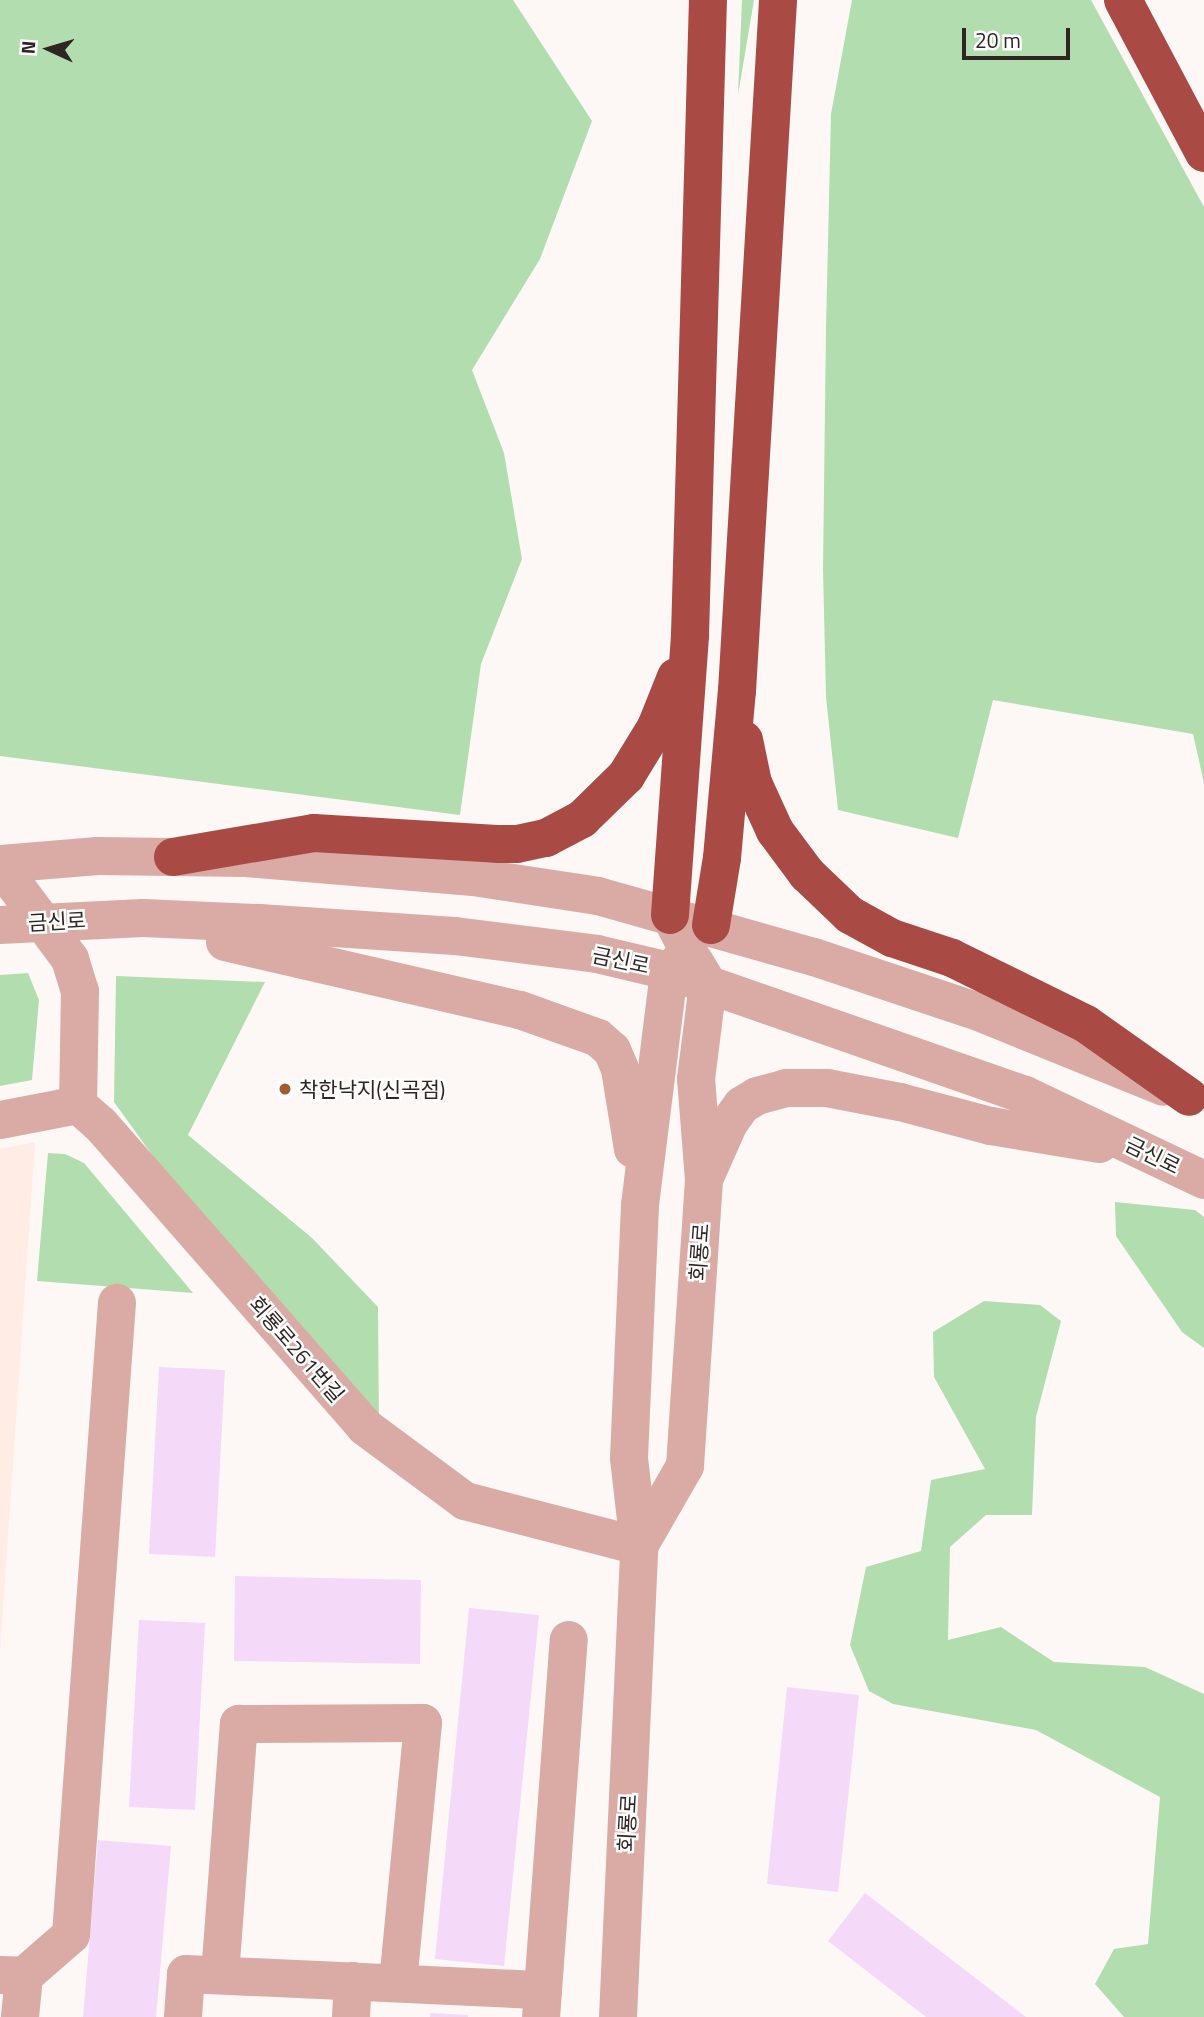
<!DOCTYPE html>
<meta charset="utf-8">
<style>
body{margin:0}
#map{position:relative;width:1204px;height:2017px;overflow:hidden;background:#fdf8f6;font-family:"Titillium Web","Noto Sans KR",sans-serif}
div>[style]{position:absolute}
[style*='--x']{left:calc(var(--x)*1px);top:calc(var(--y)*1px);width:calc(var(--w)*1px);rotate:calc(var(--a)*1deg)}
.built>*{inset:0;background:#ffece4}
.green>*{inset:0;background:#b1ddaf}
.building>*{inset:0;background:#f4d9f8}
.minor>*{height:38px;margin:-19px;padding:0 19px;transform-origin:19px;border-radius:19px;background:#daaaa5}
.highway>*{height:38px;margin:-19px;padding:0 19px;transform-origin:19px;border-radius:19px;background:#aa4a44}
.dots>*{width:19px;height:19px;translate:-50% -50%;box-sizing:border-box;border:4px solid #fff;border-radius:50%}
span{translate:-50% -50%;white-space:nowrap;text-align:center;line-height:1.15;-webkit-text-stroke:5px #fff;paint-order:stroke}
.street-label{font-size:21px;color:#2f2623}
.poi-label{font-size:21px;color:#2f2623}
.left{translate:0 -50%;text-align:left}
.north{position:absolute;left:14px;top:14px;width:70px;height:70px;-webkit-text-stroke:5px #fff;paint-order:stroke;rotate:274deg;font-size:19px;font-weight:700;line-height:28px;text-align:center;color:#2f2623}
.north::after{content:'';display:block;margin:auto;width:24px;height:32px;background:#2f2623;clip-path:polygon(50% 0,100% 100%,50% 72%,0 100%)}
.scale{position:absolute;left:962px;top:28px;width:108px;height:32px;box-sizing:border-box;border:4px solid #2f2623;border-top:0;padding-left:9px;font-size:21px;line-height:24px;white-space:nowrap;color:#2f2623;-webkit-text-stroke:5px #fff;paint-order:stroke}
</style>
<div id="map">
<div class="built">
<div style="clip-path:polygon(35px 1142px,0 1654px,0 1149px)"></div>
</div>
<div class="green">
<div style="clip-path:polygon(0 0,513px 0,592px 121px,540px 259px,472px 370px,504px 453px,522px 559px,481px 664px,460px 815px,0 756px)"></div>
<div style="clip-path:polygon(742px 0,754px 0,738px 95px)"></div>
<div style="clip-path:polygon(852px 0,1091px 0,1204px 207px,1204px 783px,1193px 734px,993px 700px,958px 838px,838px 810px,826px 697px,823px 568px,826px 328px,831px 114px)"></div>
<div style="clip-path:polygon(28px 973px,39px 1000px,32px 1080px,0 1086px,0 975px)"></div>
<div style="clip-path:polygon(116px 976px,265px 982px,188px 1135px,312px 1238px,378px 1307px,379px 1430px,168px 1177px,114px 1102px)"></div>
<div style="clip-path:polygon(48px 1153px,65px 1154px,84px 1163px,193px 1293px,37px 1281px)"></div>
<div style="clip-path:polygon(1115px 1202px,1195px 1210px,1204px 1217px,1204px 1348px,1182px 1332px,1116px 1236px)"></div>
<div style="clip-path:polygon(984px 1301px,1040px 1305px,1061px 1321px,1036px 1417px,1032px 1515px,986px 1515px,950px 1547px,948px 1640px,1001px 1627px,1054px 1662px,1145px 1667px,1204px 1694px,1204px 2017px,1124px 2017px,1095px 1984px,1114px 1949px,1148px 1944px,1160px 1797px,1036px 1730px,893px 1704px,869px 1691px,850px 1645px,866px 1567px,921px 1551px,931px 1480px,985px 1469px,934px 1377px,933px 1332px)"></div>
</div>
<div class="building">
<div style="clip-path:polygon(159px 1367px,225px 1370px,215px 1557px,149px 1554px)"></div>
<div style="clip-path:polygon(235px 1576px,421px 1580px,420px 1664px,234px 1661px)"></div>
<div style="clip-path:polygon(469px 1608px,539px 1615px,504px 1966px,435px 1959px)"></div>
<div style="clip-path:polygon(139px 1620px,205px 1623px,195px 1810px,129px 1807px)"></div>
<div style="clip-path:polygon(787px 1687px,859px 1695px,838px 1892px,767px 1884px)"></div>
<div style="clip-path:polygon(98px 1840px,171px 1846px,156px 2017px,83px 2017px)"></div>
<div style="clip-path:polygon(865px 1893px,1026px 2017px,926px 2017px,828px 1941px)"></div>
<div style="clip-path:polygon(430px 2013px,468px 2015px,468px 2017px,430px 2017px)"></div>
</div>
<div class="minor">
<div style="--x:0;--y:864;--w:98;--a:-4.7"></div>
<div style="--x:98;--y:856;--w:148;--a:0.8"></div>
<div style="--x:246;--y:858;--w:228;--a:4.8"></div>
<div style="--x:473;--y:877;--w:126;--a:8.6"></div>
<div style="--x:598;--y:896;--w:224;--a:15.8"></div>
<div style="--x:814;--y:957;--w:176;--a:18.5"></div>
<div style="--x:981;--y:1013;--w:197;--a:22"></div>
<div style="--x:0;--y:865;--w:117;--a:53.3"></div>
<div style="--x:70;--y:959;--w:34;--a:73"></div>
<div style="--x:80;--y:991;--w:114;--a:91"></div>
<div style="--x:0;--y:925;--w:143;--a:-2.8"></div>
<div style="--x:143;--y:918;--w:116;--a:2.5"></div>
<div style="--x:259;--y:923;--w:196;--a:3.8"></div>
<div style="--x:455;--y:936;--w:143;--a:7.2"></div>
<div style="--x:597;--y:954;--w:74;--a:13.3"></div>
<div style="--x:669;--y:971;--w:377;--a:19.2"></div>
<div style="--x:1025;--y:1095;--w:198;--a:25.4"></div>
<div style="--x:225;--y:942;--w:303;--a:13"></div>
<div style="--x:520;--y:1010;--w:83;--a:19.7"></div>
<div style="--x:598;--y:1038;--w:18;--a:41"></div>
<div style="--x:612;--y:1050;--w:21;--a:67"></div>
<div style="--x:620;--y:1069;--w:81;--a:80.8"></div>
<div style="--x:0;--y:1120;--w:79;--a:-10.9"></div>
<div style="--x:78;--y:1105;--w:30;--a:41"></div>
<div style="--x:101;--y:1125;--w:401;--a:48.8"></div>
<div style="--x:365;--y:1427;--w:124;--a:36.5"></div>
<div style="--x:465;--y:1501;--w:180;--a:14.5"></div>
<div style="--x:639;--y:1546;--w:89;--a:-96.5"></div>
<div style="--x:629;--y:1458;--w:253;--a:-87.5"></div>
<div style="--x:640;--y:1205;--w:236;--a:-82.9"></div>
<div style="--x:669;--y:971;--w:28;--a:-44"></div>
<div style="--x:689;--y:952;--w:42;--a:-117.2"></div>
<div style="--x:706;--y:1175;--w:57;--a:-66.1"></div>
<div style="--x:729;--y:1123;--w:22;--a:-54"></div>
<div style="--x:742;--y:1105;--w:17;--a:-31"></div>
<div style="--x:757;--y:1096;--w:30;--a:-15"></div>
<div style="--x:786;--y:1088;--w:41;--a:0"></div>
<div style="--x:827;--y:1088;--w:74;--a:10.9"></div>
<div style="--x:900;--y:1102;--w:94;--a:14.8"></div>
<div style="--x:991;--y:1126;--w:110;--a:9.4"></div>
<div style="--x:0;--y:1975;--w:24;--a:2"></div>
<div style="--x:24;--y:1976;--w:41;--a:95.6"></div>
<div style="--x:220;--y:1975;--w:252;--a:-85.7"></div>
<div style="--x:239;--y:1724;--w:184;--a:-0.3"></div>
<div style="--x:423;--y:1723;--w:261;--a:95.5"></div>
<div style="--x:24;--y:1976;--w:62;--a:-41.1"></div>
<div style="--x:71;--y:1935;--w:634;--a:-85.84"></div>
<div style="--x:543;--y:1990;--w:351;--a:-85.8"></div>
<div style="--x:183;--y:2017;--w:43;--a:-86"></div>
<div style="--x:186;--y:1974;--w:357;--a:2.6"></div>
<div style="--x:543;--y:1990;--w:27;--a:94"></div>
<div style="--x:351;--y:2017;--w:36;--a:-87"></div>
<div style="--x:618;--y:2017;--w:471;--a:-87.4"></div>
<div style="--x:639;--y:1546;--w:92;--a:-60.1"></div>
<div style="--x:685;--y:1466;--w:287;--a:-86.2"></div>
<div style="--x:704;--y:1180;--w:101;--a:-94.5"></div>
<div style="--x:696;--y:1079;--w:96;--a:-82.8"></div>
<div style="--x:708;--y:984;--w:26;--a:-121"></div>
</div>
<div class="highway">
<div style="--x:1123;--y:0;--w:173;--a:62.1"></div>
<div style="--x:744;--y:740;--w:44;--a:78.2"></div>
<div style="--x:753;--y:783;--w:53;--a:65.4"></div>
<div style="--x:775;--y:831;--w:54;--a:53.3"></div>
<div style="--x:807;--y:874;--w:59;--a:43.6"></div>
<div style="--x:850;--y:915;--w:48;--a:28.7"></div>
<div style="--x:892;--y:938;--w:63;--a:18.4"></div>
<div style="--x:952;--y:958;--w:149;--a:26.2"></div>
<div style="--x:1086;--y:1024;--w:126;--a:35.3"></div>
<div style="--x:173;--y:857;--w:143;--a:-9.7"></div>
<div style="--x:314;--y:833;--w:183;--a:3.4"></div>
<div style="--x:497;--y:844;--w:20;--a:0"></div>
<div style="--x:517;--y:844;--w:30;--a:-12"></div>
<div style="--x:546;--y:838;--w:41;--a:-27.8"></div>
<div style="--x:582;--y:819;--w:62;--a:-44.3"></div>
<div style="--x:626;--y:776;--w:57;--a:-58.5"></div>
<div style="--x:656;--y:727;--w:54;--a:-68.2"></div>
<div style="--x:670;--y:915;--w:281;--a:-85.9"></div>
<div style="--x:690;--y:635;--w:635;--a:-88.38"></div>
<div style="--x:711;--y:925;--w:68;--a:-80.7"></div>
<div style="--x:722;--y:858;--w:168;--a:-84.9"></div>
<div style="--x:737;--y:691;--w:692;--a:-86.6"></div>
</div>
<div class="dots">
<div style="left:285px;top:1089px;background:#a15d2e"></div>
</div>
<div class="street-label">
<span style="left:57px;top:921px;rotate:-3deg">금신로</span>
<span style="left:621px;top:960px;rotate:12deg">금신로</span>
<span style="left:1153px;top:1155px;rotate:26deg">금신로</span>
<span style="left:699px;top:1252px;rotate:-86deg">회룡로</span>
<span style="left:297px;top:1349px;rotate:49deg">회룡로261번길</span>
<span style="left:627px;top:1823px;rotate:-87deg">회룡로</span>
</div>
<div class="poi-label">
<span class="left" style="left:299px;top:1089px">착한낙지(신곡점)</span>
</div>
<div class="north">N</div>
<div class="scale">20 m</div>
</div>
